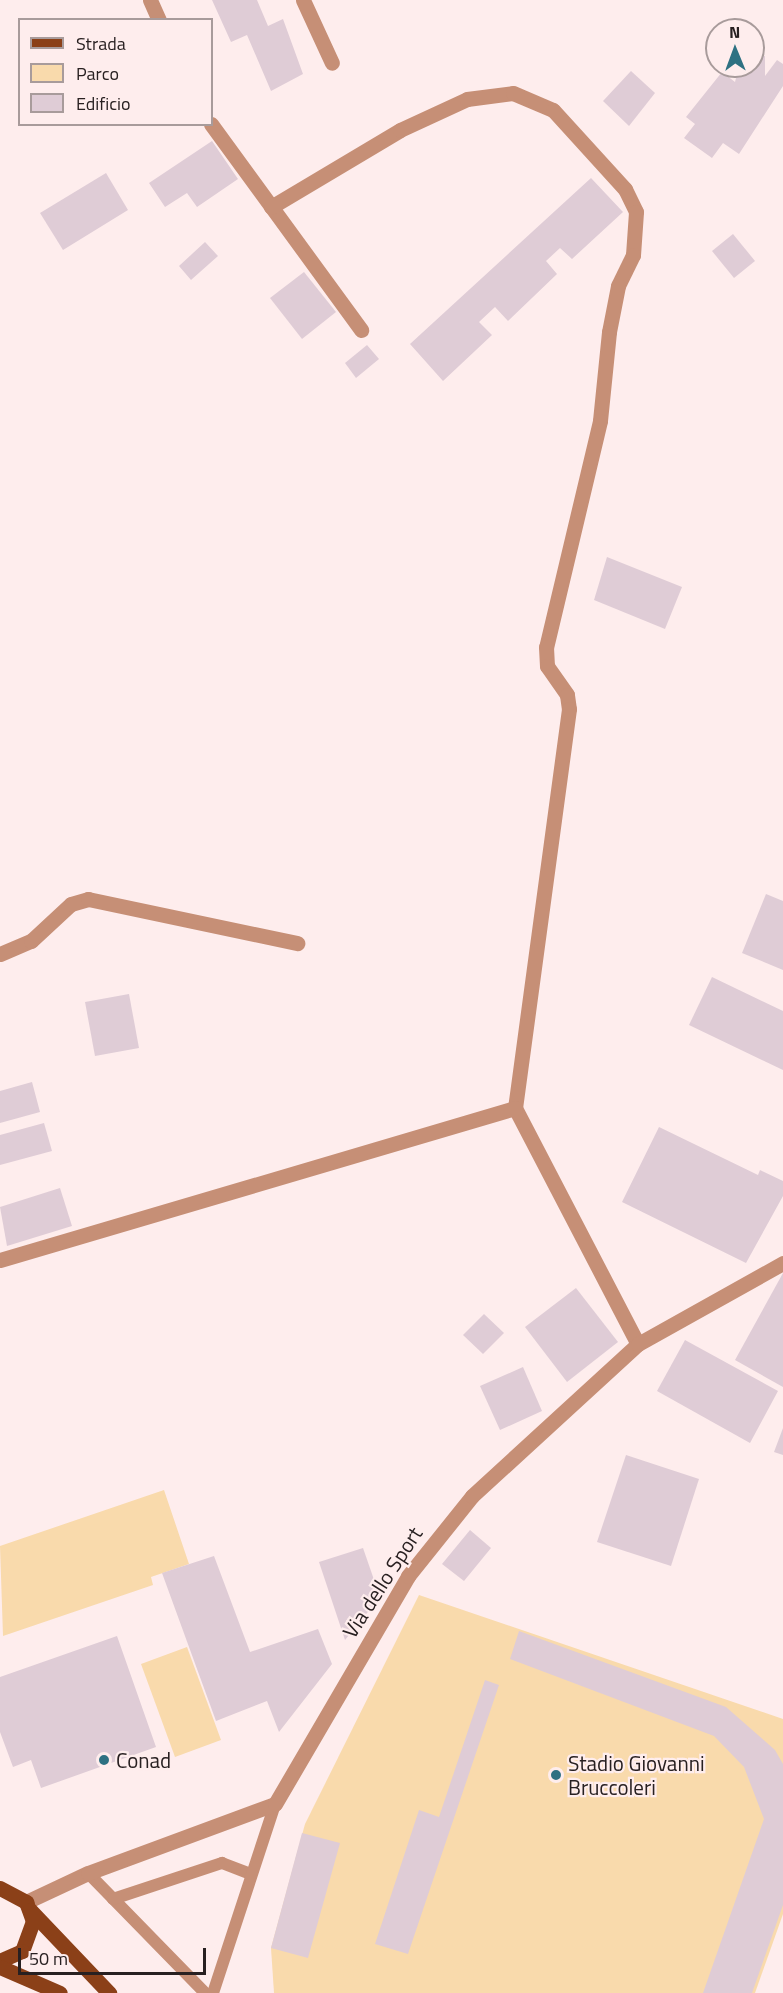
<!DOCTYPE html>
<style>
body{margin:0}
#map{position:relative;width:783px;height:1993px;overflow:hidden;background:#feeded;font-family:"Titillium Web",sans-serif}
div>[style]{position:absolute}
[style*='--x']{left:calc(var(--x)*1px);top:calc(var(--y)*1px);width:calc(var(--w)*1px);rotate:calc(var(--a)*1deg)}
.green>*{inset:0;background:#f9daac}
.building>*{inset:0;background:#dfccd6}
.lane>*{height:12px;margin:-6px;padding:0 6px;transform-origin:6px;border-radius:6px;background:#c68f76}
.street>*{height:15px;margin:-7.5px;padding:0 7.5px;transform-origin:7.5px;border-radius:7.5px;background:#c68f76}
.primary>*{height:15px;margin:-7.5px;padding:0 7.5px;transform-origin:7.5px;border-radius:7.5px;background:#8b4018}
.dots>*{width:16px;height:16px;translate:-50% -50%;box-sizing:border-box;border:3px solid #feeded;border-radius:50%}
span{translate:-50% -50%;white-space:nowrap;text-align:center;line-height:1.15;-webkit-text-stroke:4.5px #feeded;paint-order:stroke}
.street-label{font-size:21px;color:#282021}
.poi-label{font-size:21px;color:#282021}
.left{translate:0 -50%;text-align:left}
.legend{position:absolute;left:18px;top:18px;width:195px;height:108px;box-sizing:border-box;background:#feeded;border:2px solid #a89b9b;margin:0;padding:8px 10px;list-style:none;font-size:18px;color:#282021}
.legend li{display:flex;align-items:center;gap:12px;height:30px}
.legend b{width:30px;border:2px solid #a89b9b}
.north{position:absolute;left:705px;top:18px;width:60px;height:60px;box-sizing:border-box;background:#feeded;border:2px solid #a89b9b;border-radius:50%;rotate:359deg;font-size:16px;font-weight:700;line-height:24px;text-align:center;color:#282021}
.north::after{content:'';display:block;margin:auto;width:21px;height:27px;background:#2e7182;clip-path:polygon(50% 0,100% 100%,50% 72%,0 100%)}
.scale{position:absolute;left:18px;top:1948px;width:188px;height:27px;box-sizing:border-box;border:3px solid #282021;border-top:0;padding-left:8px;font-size:18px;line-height:21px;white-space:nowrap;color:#282021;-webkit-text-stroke:4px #feeded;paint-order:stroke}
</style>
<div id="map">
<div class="green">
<div style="clip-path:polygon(164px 1490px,189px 1564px,151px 1577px,153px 1585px,3px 1636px,0 1546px)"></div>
<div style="clip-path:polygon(419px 1595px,783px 1719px,783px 1914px,755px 1993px,274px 1993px,271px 1948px,305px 1824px)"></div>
<div style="clip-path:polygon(187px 1647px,221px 1740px,175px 1757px,141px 1664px)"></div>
</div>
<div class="building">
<div style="clip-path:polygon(212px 0,257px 0,268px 26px,283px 19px,303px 74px,271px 91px,247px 35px,231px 42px)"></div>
<div style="clip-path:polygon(765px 56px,765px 76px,777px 60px,783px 64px,783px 86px,739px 154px,723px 143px,712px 158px,684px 138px,695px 124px,686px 117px,722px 72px,735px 82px,739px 66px,753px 66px,753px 58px)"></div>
<div style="clip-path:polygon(631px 71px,655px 93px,629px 126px,603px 101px)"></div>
<div style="clip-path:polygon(212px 141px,238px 179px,197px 207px,187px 193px,165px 207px,149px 183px)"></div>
<div style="clip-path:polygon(106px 173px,128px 210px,63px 250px,40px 213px)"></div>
<div style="clip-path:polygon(591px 178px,623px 212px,572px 259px,560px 248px,546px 261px,557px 274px,508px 321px,495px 307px,479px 322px,492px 335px,443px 381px,410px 344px)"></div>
<div style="clip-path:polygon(733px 234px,755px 261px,734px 278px,712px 251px)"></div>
<div style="clip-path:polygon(205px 242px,218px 256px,191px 280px,179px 266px)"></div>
<div style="clip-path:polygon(304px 272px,336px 312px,302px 339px,270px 298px)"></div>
<div style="clip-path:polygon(367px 345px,379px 359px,356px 378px,345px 363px)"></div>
<div style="clip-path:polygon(607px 557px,682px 587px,665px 629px,594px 600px)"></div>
<div style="clip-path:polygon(766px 894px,783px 901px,783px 970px,742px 953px)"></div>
<div style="clip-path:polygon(712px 977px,783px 1011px,783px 1070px,689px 1025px)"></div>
<div style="clip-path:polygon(129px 994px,139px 1048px,95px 1056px,85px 1002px)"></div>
<div style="clip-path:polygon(32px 1082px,40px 1112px,0 1123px,0 1091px)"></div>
<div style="clip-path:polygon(44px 1123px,52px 1151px,0 1165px,0 1135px)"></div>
<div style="clip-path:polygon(659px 1127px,758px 1175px,760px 1170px,783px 1181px,783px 1196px,746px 1263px,622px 1202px)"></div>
<div style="clip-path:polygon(60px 1188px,72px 1226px,7px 1246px,0 1207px)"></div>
<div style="clip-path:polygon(783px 1273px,783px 1387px,735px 1360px)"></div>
<div style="clip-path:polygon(576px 1288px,618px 1342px,567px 1382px,525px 1327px)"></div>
<div style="clip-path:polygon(484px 1314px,504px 1333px,483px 1354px,463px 1335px)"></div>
<div style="clip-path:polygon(685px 1340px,778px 1391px,750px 1443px,657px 1391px)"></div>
<div style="clip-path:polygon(523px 1367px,542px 1411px,500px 1430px,480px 1386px)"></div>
<div style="clip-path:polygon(783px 1428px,783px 1455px,774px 1452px)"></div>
<div style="clip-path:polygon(626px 1455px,699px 1479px,671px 1566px,597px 1542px)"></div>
<div style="clip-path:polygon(470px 1530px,491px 1548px,464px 1581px,442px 1564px)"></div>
<div style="clip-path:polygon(363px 1548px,380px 1597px,345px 1640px,319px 1562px)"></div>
<div style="clip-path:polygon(214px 1556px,250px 1652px,318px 1629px,332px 1664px,279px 1732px,267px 1701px,216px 1721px,162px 1573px)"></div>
<div style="clip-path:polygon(519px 1631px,726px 1707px,775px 1750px,783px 1764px,783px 1905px,752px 1993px,703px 1993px,764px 1819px,744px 1767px,714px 1736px,510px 1659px)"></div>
<div style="clip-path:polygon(117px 1636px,156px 1747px,41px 1788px,31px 1760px,13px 1767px,0 1732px,0 1677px)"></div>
<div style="clip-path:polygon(485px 1680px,499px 1685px,408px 1954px,375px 1944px,419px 1810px,439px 1817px)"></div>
<div style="clip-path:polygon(302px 1833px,340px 1843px,308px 1958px,271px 1948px)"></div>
</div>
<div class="lane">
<div style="--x:88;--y:1873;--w:168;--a:45.7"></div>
<div style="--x:113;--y:1899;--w:115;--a:-18.3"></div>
<div style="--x:222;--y:1863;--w:31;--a:21"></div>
<div style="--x:213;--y:1993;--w:199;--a:-71.8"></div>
</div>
<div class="street">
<div style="--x:150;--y:0;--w:22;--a:66"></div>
<div style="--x:303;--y:0;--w:69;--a:65.3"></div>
<div style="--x:211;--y:124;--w:255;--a:53.9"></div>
<div style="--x:271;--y:207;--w:150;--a:-30.8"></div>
<div style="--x:400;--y:130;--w:74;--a:-24.8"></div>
<div style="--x:467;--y:99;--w:46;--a:-7.4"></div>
<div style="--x:513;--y:93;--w:43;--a:23"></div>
<div style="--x:553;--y:110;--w:107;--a:47.7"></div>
<div style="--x:625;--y:189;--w:25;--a:64"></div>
<div style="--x:636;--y:212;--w:43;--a:94"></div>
<div style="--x:633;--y:255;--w:34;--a:116"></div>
<div style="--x:618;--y:286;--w:47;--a:101.1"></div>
<div style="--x:609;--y:332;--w:89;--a:95.8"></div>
<div style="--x:600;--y:421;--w:232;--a:103.4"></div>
<div style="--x:546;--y:647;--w:19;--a:87"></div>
<div style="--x:547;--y:666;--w:35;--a:55"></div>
<div style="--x:567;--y:695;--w:14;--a:82"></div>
<div style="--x:569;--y:709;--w:403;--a:97.7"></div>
<div style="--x:515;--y:1108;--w:266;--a:62.5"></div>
<div style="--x:0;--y:954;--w:34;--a:-23"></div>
<div style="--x:31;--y:941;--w:54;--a:-42.8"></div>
<div style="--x:71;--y:904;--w:18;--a:-16"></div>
<div style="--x:88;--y:899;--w:214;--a:11.9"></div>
<div style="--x:0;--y:1260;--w:537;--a:-16.44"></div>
<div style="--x:26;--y:1902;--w:68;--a:-25.1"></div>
<div style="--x:88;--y:1873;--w:199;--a:-20.3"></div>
<div style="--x:275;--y:1804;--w:264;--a:-59.7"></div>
<div style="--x:408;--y:1576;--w:102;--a:-51.3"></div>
<div style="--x:472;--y:1496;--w:225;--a:-42.5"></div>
<div style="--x:638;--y:1344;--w:166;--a:-29.2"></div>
</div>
<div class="primary">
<div style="--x:0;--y:1888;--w:30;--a:28"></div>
<div style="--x:26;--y:1902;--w:20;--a:70"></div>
<div style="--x:33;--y:1921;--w:32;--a:110"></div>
<div style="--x:22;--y:1951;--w:24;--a:156"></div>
<div style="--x:30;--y:1910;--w:115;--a:46.4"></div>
<div style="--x:0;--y:1967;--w:65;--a:23.4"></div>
</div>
<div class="dots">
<div style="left:104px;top:1760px;background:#2e7182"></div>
<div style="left:556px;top:1775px;background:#2e7182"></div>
</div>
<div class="street-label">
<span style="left:382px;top:1582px;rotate:-57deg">Via dello Sport</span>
</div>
<div class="poi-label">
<span class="left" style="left:116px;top:1760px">Conad</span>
<span class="left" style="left:568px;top:1775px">Stadio Giovanni<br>Bruccoleri</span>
</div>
<ul class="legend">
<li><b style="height:8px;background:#8b4018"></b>Strada</li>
<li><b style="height:16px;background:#f9daac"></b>Parco</li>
<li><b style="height:16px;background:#dfccd6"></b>Edificio</li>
</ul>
<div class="north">N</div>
<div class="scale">50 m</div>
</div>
